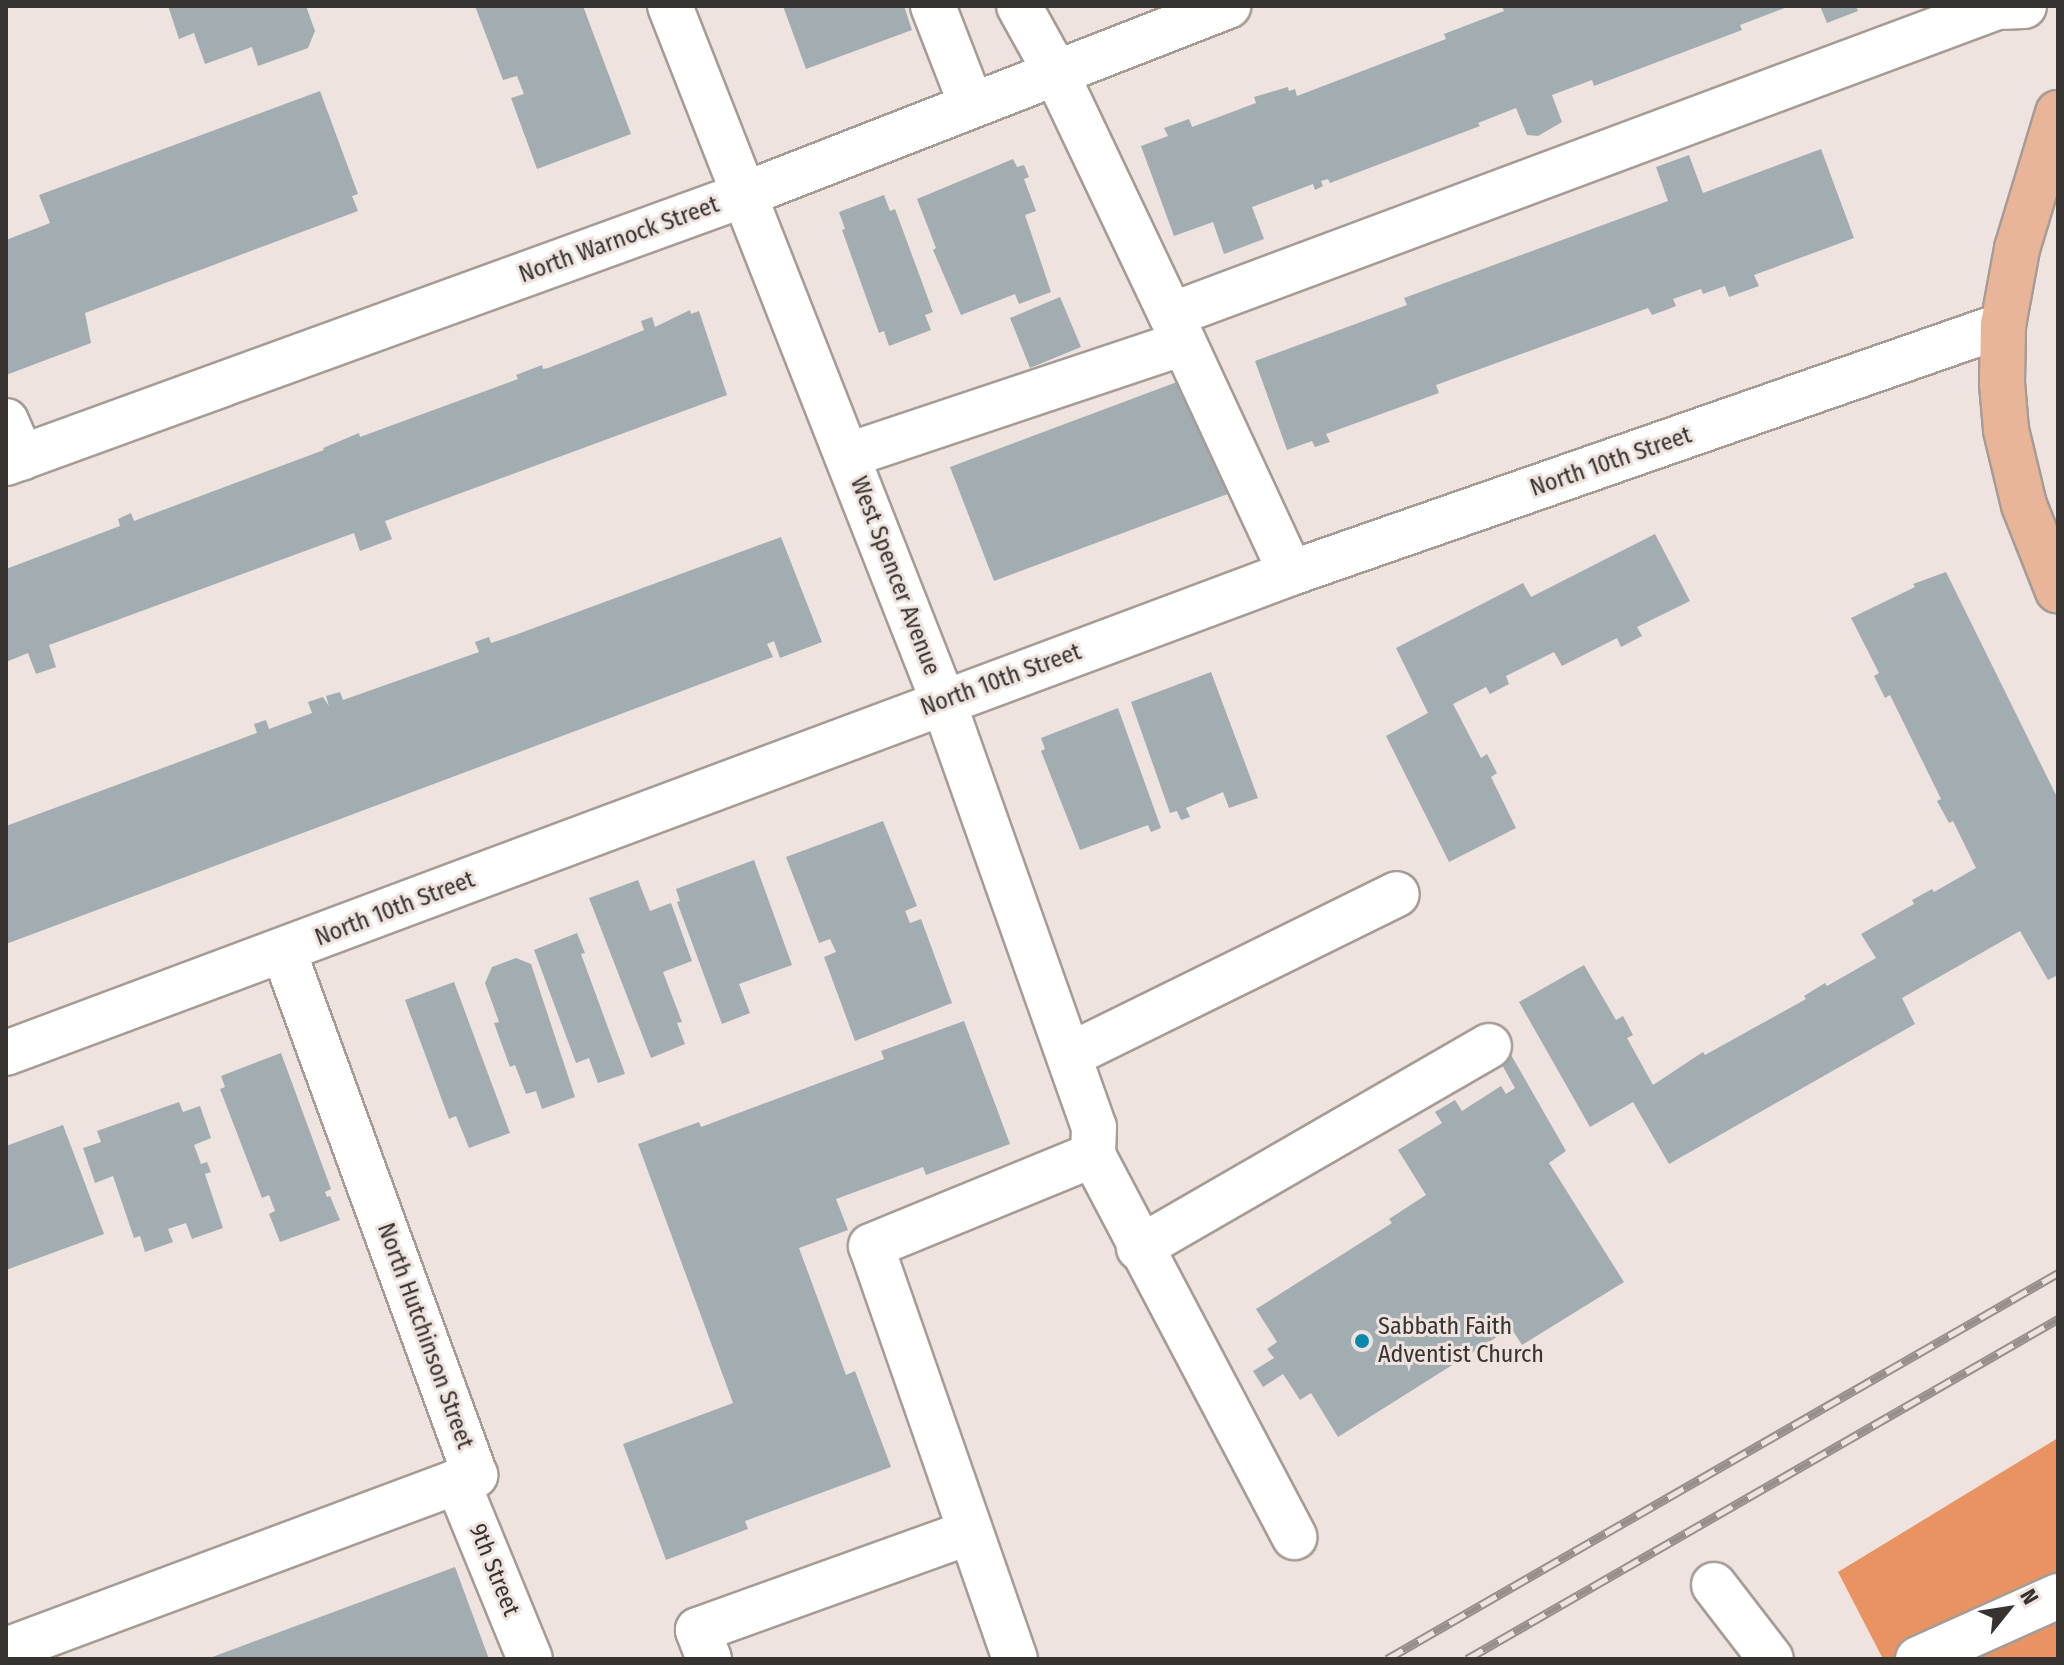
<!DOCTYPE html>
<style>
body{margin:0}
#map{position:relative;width:2064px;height:1665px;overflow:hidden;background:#eee3de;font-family:"Fira Sans Condensed",sans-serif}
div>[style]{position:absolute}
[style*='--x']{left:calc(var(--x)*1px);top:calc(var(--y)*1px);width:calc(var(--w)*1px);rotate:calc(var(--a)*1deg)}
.forest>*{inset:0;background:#e99363}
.building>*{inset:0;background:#a2adb2}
.roads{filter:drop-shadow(2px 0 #a69c96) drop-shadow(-2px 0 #a69c96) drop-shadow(0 2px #a69c96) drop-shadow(0 -2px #a69c96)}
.minor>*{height:44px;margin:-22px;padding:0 22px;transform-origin:22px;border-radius:22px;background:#fff}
.major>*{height:44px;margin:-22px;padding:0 22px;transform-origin:22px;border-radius:22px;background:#e9b598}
.rail>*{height:9px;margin-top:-4.5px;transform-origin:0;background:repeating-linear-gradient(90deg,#eee3de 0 18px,#978f8c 0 36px);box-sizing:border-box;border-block:2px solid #978f8c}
.dots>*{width:22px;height:22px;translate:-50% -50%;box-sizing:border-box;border:4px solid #eee3de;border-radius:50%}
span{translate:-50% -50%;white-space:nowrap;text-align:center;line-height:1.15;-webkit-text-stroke:6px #eee3de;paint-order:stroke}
.street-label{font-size:24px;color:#373331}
.poi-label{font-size:24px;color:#373331}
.left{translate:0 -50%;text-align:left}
.frame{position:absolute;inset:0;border:8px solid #373331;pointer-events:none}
.north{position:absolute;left:1968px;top:1569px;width:80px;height:80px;-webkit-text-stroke:6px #eee3de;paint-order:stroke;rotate:60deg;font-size:22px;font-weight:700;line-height:32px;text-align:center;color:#373331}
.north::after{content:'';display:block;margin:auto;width:28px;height:36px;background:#373331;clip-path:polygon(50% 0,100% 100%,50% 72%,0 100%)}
</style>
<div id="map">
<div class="forest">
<div style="clip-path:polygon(2058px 1438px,2058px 1659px,1883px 1659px,1838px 1572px)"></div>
</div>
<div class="building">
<div style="clip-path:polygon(168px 6px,306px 6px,315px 31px,308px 48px,258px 66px,252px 47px,205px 64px,194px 33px,179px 39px)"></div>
<div style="clip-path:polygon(475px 6px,583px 6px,631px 134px,537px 169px,511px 98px,524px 94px,517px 76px,503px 80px)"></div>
<div style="clip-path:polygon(783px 6px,904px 6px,912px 30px,806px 69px)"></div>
<div style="clip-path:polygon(1502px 6px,1790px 6px,1740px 25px,1742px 30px,1594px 86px,1592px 80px,1552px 95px,1562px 122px,1538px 136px,1527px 135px,1516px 108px,1478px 123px,1480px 126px,1330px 183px,1328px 179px,1321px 181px,1323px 186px,1315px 190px,1313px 184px,1252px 207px,1264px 239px,1224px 254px,1213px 222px,1174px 236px,1141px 146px,1168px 136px,1164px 128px,1189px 119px,1192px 127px,1256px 103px,1254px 97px,1288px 87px,1289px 91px,1295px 89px,1297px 96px,1446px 39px,1444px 34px,1504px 11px)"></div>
<div style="clip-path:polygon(1820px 6px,1856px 6px,1858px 11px,1827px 23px)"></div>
<div style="clip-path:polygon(320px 91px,358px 194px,352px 196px,358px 211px,85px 313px,91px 343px,6px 375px,6px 240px,50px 223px,39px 195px)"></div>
<div style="clip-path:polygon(1821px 149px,1854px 238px,1754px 275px,1759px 286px,1729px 297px,1725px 286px,1703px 294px,1701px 289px,1673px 299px,1676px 306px,1666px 310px,1652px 315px,1648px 308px,1436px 385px,1439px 393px,1326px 434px,1330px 442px,1315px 447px,1312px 441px,1287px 450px,1255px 361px,1407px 305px,1404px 298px,1668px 201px,1656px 167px,1689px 155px,1703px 193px)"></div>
<div style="clip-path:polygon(1013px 159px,1017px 167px,1024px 165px,1029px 177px,1024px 179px,1036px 211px,1025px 215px,1051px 292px,1019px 304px,1015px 294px,961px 315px,933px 250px,936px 248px,917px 199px)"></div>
<div style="clip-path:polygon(884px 195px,890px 211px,895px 209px,933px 312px,925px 315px,931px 330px,889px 346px,884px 331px,879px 333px,842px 230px,845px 229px,839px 212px)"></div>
<div style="clip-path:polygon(1060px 297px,1081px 347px,1030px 368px,1010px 318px)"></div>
<div style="clip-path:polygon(690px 310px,691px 314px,699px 311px,727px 395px,385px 521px,392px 539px,360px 551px,354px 533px,49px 645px,56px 667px,36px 674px,28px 653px,6px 662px,6px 569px,120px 526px,118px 519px,131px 513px,134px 521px,147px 516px,324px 450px,323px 448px,359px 433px,360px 437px,518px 379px,516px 375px,542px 365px,543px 369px,548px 368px,585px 354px,644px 330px,641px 321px,652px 317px,655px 327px)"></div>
<div style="clip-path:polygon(1177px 382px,1233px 492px,994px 581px,950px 467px)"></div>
<div style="clip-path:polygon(1655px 534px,1690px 601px,1637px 627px,1642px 636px,1621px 647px,1617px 638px,1562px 666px,1554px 652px,1506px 676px,1509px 684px,1490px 694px,1486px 687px,1453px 704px,1481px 758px,1487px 754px,1497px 773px,1491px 777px,1516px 828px,1449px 862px,1386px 736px,1428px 713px,1396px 648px,1523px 583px,1531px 597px)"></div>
<div style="clip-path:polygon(781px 537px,822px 642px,780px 658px,774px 641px,767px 644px,773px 657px,6px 944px,6px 826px,257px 733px,254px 724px,266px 720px,269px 729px,312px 713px,308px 702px,323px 697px,329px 706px,326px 696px,340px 692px,343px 700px,479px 652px,475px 642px,489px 637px,491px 643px,515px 635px)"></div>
<div style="clip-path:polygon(1946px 572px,2058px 799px,2058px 975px,2048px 980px,2020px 931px,1902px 998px,1915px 1024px,1669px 1164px,1633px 1102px,1590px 1127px,1519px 1002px,1584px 965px,1616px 1020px,1623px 1016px,1633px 1035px,1627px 1038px,1653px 1085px,1703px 1052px,1705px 1055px,1806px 999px,1804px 996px,1825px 983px,1827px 986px,1876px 958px,1861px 934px,1914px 904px,1912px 900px,1932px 889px,1934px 892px,1976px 868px,1953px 821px,1949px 823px,1937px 801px,1941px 799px,1890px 695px,1885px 698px,1874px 676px,1879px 673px,1851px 618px,1915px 587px,1913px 584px)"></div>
<div style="clip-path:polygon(1211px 672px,1258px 798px,1229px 808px,1223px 792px,1186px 808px,1190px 817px,1181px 820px,1177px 811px,1170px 813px,1131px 702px)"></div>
<div style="clip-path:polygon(1118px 708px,1161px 828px,1151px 832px,1148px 825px,1080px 850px,1041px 751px,1045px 749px,1041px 738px)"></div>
<div style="clip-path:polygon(883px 821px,917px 906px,905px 911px,910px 923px,921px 919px,952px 1003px,855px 1041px,824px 957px,836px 952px,830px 939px,819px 943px,786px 857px)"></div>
<div style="clip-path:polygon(754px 860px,792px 965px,739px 984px,750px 1013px,722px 1024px,677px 902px,680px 901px,676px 889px)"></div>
<div style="clip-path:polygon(638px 880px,650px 911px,671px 903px,692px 961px,663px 972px,682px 1022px,677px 1023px,685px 1044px,651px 1058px,589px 898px)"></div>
<div style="clip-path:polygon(577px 933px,585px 953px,581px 954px,625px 1074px,598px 1083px,589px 1058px,576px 1063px,534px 950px)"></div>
<div style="clip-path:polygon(516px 958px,531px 964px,575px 1097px,542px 1109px,536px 1091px,526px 1094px,515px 1065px,510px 1067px,494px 1023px,499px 1022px,485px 983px,492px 967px)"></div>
<div style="clip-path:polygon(454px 982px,510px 1133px,469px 1148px,456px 1116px,449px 1119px,405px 1000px)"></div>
<div style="clip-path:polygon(964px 1021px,1010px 1144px,926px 1175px,923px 1167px,836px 1199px,848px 1230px,799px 1248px,846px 1375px,855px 1371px,891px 1467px,745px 1521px,748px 1529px,666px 1560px,623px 1444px,733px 1403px,638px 1144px,699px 1122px,701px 1127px,884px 1059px,881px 1051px)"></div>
<div style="clip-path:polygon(1506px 1046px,1566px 1151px,1549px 1163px,1624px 1282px,1522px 1345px,1511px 1328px,1338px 1437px,1311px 1393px,1300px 1400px,1283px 1374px,1263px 1387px,1253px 1371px,1274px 1358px,1267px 1349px,1277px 1342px,1256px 1309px,1392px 1223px,1389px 1219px,1426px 1195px,1398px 1150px,1442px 1123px,1435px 1112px,1455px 1100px,1462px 1111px,1501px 1086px,1506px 1094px,1515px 1088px,1501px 1063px)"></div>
<div style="clip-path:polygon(281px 1053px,331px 1189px,325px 1192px,327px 1197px,330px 1196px,340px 1220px,280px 1242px,269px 1214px,275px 1211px,269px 1195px,262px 1198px,220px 1089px,225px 1087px,221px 1076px)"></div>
<div style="clip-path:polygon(179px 1102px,183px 1112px,200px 1106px,211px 1138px,194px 1145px,201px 1164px,207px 1162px,211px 1172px,205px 1174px,223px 1228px,192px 1239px,186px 1223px,168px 1229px,173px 1242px,145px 1252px,140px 1236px,134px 1238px,113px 1176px,95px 1183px,83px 1148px,101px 1142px,97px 1131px)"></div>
<div style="clip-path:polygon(63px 1125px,104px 1234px,6px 1270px,6px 1146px)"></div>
<div style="clip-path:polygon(455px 1567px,489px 1659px,207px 1659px)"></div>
</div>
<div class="roads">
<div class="minor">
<div style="--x:670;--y:6;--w:747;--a:68.55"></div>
<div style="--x:943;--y:701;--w:452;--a:70.5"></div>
<div style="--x:1094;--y:1127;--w:28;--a:92"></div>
<div style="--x:1093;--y:1155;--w:432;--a:62.2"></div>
<div style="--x:933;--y:6;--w:105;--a:68.8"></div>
<div style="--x:1019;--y:6;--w:74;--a:61"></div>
<div style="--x:1055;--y:71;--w:270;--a:64.6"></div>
<div style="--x:1171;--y:315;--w:882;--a:-20.45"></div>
<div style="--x:1997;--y:7;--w:27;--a:-2"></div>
<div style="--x:1172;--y:317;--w:282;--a:65.1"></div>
<div style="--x:6;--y:421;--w:40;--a:66.6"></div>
<div style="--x:849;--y:455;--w:353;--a:-18.5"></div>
<div style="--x:6;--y:463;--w:784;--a:-19.98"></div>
<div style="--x:743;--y:195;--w:521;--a:-21.29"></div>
<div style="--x:6;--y:1053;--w:1372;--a:-20.48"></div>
<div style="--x:1291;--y:573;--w:754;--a:-19.2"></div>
<div style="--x:1070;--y:1055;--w:364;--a:-26.2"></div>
<div style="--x:1139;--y:1248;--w:404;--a:-30"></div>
<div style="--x:457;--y:1481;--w:192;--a:67.7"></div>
<div style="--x:1714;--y:1585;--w:93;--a:52.4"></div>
<div style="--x:6;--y:1650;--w:501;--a:-20.46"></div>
<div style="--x:475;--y:1475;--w:557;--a:-110.06"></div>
<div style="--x:709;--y:1659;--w:31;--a:-111"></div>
<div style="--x:698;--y:1630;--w:289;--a:-19.8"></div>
<div style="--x:1015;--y:1659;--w:437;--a:-109.2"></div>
<div style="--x:871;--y:1246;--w:240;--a:-22.3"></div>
<div style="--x:1918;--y:1659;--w:154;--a:-24.2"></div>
</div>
<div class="major">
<div style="--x:2058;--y:113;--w:142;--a:106.8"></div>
<div style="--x:2017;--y:249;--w:77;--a:100.4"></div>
<div style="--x:2003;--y:325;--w:58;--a:91"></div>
<div style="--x:2002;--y:383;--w:47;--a:85.1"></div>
<div style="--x:2006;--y:430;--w:77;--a:76.5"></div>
<div style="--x:2024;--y:505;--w:92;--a:68.4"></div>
</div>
</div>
<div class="rail">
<div style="--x:1387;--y:1659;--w:774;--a:-29.91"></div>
<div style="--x:1467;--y:1659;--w:682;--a:-29.91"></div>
</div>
<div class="dots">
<div style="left:1362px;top:1341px;background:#0989ab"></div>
</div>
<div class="street-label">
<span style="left:619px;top:240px;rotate:-20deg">North Warnock Street</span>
<span style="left:1611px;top:462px;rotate:-19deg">North 10th Street</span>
<span style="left:895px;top:576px;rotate:69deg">West Spencer Avenue</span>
<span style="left:1001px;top:680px;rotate:-20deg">North 10th Street</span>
<span style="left:395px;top:909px;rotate:-21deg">North 10th Street</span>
<span style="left:425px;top:1336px;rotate:70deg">North Hutchinson Street</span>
<span style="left:494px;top:1570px;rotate:68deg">9th Street</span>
</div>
<div class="poi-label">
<span class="left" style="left:1378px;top:1341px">Sabbath Faith<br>Adventist Church</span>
</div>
<div class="frame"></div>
<div class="north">N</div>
</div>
